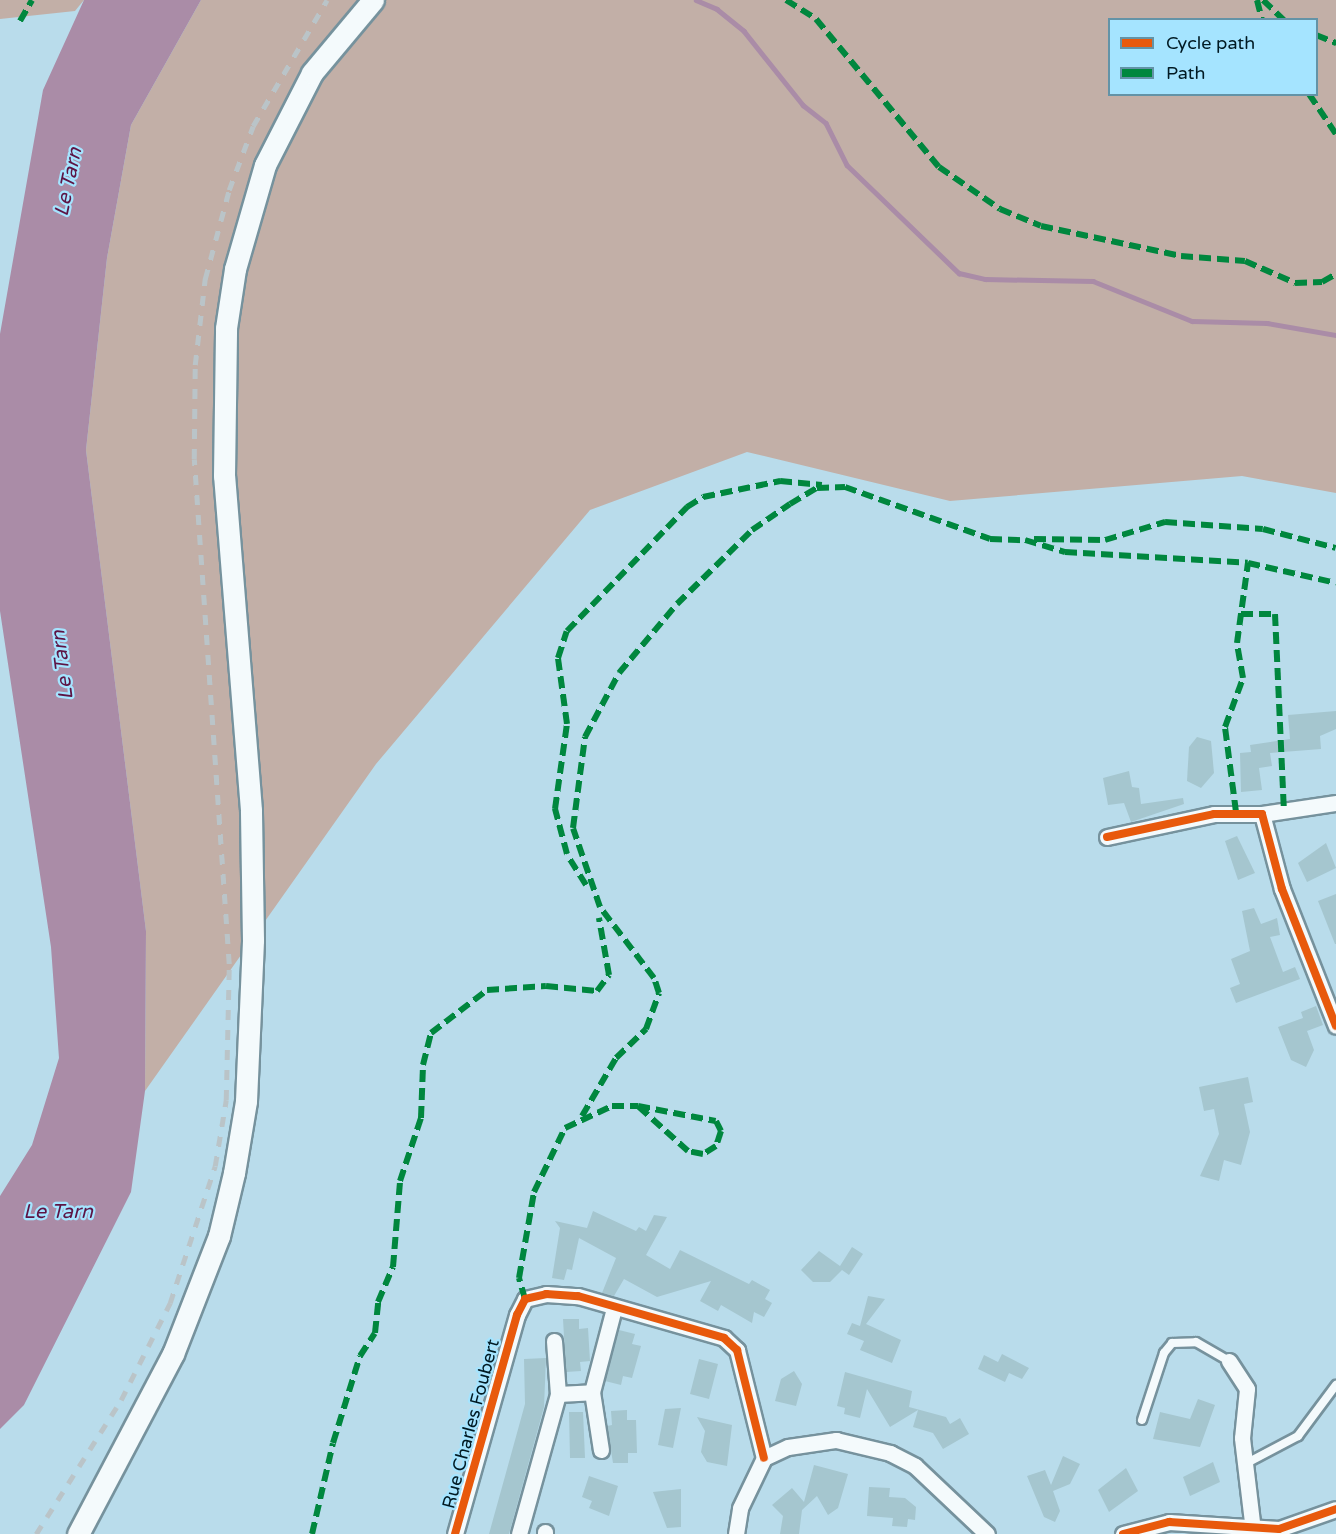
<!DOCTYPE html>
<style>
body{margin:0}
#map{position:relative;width:1336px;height:1534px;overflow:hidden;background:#b9dceb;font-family:"Varela Round",sans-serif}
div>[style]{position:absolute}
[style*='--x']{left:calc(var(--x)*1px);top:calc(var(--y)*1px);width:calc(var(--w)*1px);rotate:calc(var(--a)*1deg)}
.forest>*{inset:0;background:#c2afa7}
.water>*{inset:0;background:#aa8ca7}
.stream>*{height:4.5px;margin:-2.25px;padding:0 2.25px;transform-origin:2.25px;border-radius:2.25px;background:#aa8ca7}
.building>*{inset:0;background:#a5c6cf}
.roads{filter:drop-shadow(2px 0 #76929d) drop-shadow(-2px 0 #76929d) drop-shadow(0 2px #76929d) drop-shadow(0 -2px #76929d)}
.lane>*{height:8px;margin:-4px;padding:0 4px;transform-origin:4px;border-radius:4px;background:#f4fafc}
.street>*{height:15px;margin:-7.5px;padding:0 7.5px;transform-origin:7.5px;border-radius:7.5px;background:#f4fafc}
.secondary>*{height:21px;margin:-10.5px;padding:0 10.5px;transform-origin:10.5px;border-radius:10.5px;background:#f4fafc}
.rail>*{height:4.5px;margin-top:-2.25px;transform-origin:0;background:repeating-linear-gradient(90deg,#bac4c8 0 10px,transparent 0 20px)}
.quiet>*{height:6px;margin-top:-3px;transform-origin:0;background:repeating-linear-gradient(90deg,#00873e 0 12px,transparent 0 18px)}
.cycleway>*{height:8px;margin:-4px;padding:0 4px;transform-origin:4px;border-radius:4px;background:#e8590c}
span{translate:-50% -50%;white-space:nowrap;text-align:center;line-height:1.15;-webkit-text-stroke:4.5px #a5e4ff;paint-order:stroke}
.street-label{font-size:18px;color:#011a23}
.water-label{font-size:20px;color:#5d1444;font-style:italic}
.legend{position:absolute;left:1108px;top:18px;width:210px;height:78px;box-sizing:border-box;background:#a5e4ff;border:2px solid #6393a7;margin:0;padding:8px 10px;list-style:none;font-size:18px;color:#011a23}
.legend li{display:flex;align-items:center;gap:12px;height:30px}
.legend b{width:30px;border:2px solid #6393a7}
</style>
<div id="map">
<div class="forest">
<div style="clip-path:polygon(0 0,84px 0,75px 11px,0 19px)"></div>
<div style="clip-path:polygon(evenodd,201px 0,1336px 0,1336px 493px,1242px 476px,950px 501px,747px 452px,590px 510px,376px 764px,145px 1091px,146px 931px,86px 450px,107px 258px,131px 125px,201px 0,1110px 20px,1316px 20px,1316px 94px,1110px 94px,1110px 20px)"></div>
</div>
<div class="water">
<div style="clip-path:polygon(84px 0,201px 0,131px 125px,107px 258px,86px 450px,146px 931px,145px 1091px,131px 1192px,24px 1405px,0 1429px,0 1196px,32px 1145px,59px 1058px,51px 947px,0 611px,0 334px,43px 90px)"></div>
</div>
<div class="stream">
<div style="--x:696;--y:0;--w:23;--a:23"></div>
<div style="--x:717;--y:9;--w:35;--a:39"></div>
<div style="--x:744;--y:31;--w:95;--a:51.4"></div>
<div style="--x:803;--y:105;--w:29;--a:38"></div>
<div style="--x:826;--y:123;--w:47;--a:63.4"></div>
<div style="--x:847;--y:165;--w:156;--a:44"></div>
<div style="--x:959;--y:273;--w:27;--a:13"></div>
<div style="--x:985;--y:279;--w:108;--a:1.1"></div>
<div style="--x:1093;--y:281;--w:107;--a:22"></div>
<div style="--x:1192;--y:321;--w:75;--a:1.5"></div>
<div style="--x:1267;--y:323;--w:70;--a:9.9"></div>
</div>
<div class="building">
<div style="clip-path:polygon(1336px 711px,1336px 729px,1320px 736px,1321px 749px,1270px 753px,1272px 766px,1259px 768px,1262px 790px,1241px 792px,1240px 753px,1251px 752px,1250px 745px,1290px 739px,1288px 715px)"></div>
<div style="clip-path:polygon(1197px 737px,1211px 741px,1214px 773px,1201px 788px,1187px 781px,1189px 747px)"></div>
<div style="clip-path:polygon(1129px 771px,1132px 787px,1139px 788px,1141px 804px,1183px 798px,1184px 804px,1131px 822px,1124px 803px,1108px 805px,1103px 778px)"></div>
<div style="clip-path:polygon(1237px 836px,1255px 873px,1238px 880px,1225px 841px)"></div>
<div style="clip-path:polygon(1326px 843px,1336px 868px,1307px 882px,1298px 863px)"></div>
<div style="clip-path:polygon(1336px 894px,1336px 944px,1335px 944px,1318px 901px)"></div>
<div style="clip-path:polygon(1254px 908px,1261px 924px,1277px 918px,1280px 935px,1270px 937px,1283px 972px,1295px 967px,1300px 979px,1236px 1003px,1230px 988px,1240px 984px,1231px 959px,1250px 951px,1242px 911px)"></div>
<div style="clip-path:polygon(1316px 1006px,1323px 1025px,1307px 1031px,1314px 1050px,1306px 1067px,1291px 1060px,1278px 1027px,1303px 1018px,1301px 1012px)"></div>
<div style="clip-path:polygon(1248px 1077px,1253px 1102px,1244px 1104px,1250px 1132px,1241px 1165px,1224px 1160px,1219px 1181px,1200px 1176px,1219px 1134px,1214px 1109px,1204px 1111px,1199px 1087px)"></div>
<div style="clip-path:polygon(593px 1211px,636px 1231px,639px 1227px,646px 1231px,654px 1215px,667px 1217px,646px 1255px,670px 1269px,680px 1250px,749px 1284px,752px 1280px,770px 1290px,765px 1299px,772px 1303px,764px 1317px,754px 1312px,752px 1323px,721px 1305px,718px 1311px,700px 1301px,711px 1281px,657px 1297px,624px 1279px,614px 1296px,602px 1293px,616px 1258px,579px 1238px,572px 1270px,567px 1269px,564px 1280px,552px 1278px,560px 1228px,555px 1221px,587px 1228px)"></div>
<div style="clip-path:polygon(852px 1247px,863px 1254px,849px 1275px,842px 1270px,830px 1282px,813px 1282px,801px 1270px,819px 1251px,840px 1266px)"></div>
<div style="clip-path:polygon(868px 1296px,885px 1299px,866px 1324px,901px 1340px,892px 1363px,860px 1350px,864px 1341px,847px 1334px,852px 1323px,860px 1326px)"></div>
<div style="clip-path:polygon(563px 1319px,579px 1319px,579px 1329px,588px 1328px,590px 1361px,580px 1362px,581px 1371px,566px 1372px)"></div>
<div style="clip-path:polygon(619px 1330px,635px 1334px,632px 1344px,641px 1346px,632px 1378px,623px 1376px,621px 1385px,605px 1381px)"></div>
<div style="clip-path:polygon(1002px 1354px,1029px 1368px,1022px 1379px,1009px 1373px,1005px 1382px,978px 1369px,984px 1355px,998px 1362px)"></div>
<div style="clip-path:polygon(546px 1358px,544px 1407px,509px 1534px,489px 1534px,525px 1404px,524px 1359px)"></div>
<div style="clip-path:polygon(699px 1359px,718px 1364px,709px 1399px,690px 1394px)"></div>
<div style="clip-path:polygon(794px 1371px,802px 1384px,796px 1406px,775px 1401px,781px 1379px)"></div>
<div style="clip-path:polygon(845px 1372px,912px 1391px,909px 1407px,946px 1417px,950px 1424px,960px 1418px,969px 1434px,943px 1449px,933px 1433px,913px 1427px,918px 1410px,890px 1427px,867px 1389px,860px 1418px,844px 1414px,845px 1408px,837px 1406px)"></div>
<div style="clip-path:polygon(1198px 1399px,1215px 1405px,1200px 1447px,1153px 1439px,1160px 1412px,1190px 1419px)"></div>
<div style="clip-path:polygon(681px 1408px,673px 1448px,658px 1445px,665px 1409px)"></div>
<div style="clip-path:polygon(627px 1410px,627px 1420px,636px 1420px,637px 1453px,628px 1453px,628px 1463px,613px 1463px,607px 1426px,612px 1425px,611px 1411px)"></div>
<div style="clip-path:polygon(569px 1412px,583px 1412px,585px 1458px,570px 1458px)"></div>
<div style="clip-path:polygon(697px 1417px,732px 1425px,727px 1466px,707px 1462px,701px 1452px,705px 1431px)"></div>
<div style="clip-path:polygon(1063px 1456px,1080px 1464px,1070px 1484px,1053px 1491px,1060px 1511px,1055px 1522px,1044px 1517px,1027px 1476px,1045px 1470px,1051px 1485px)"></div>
<div style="clip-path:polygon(1213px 1462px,1220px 1482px,1190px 1496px,1183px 1477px)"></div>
<div style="clip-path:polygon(814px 1465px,848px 1474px,838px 1508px,828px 1515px,817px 1496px,802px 1510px,799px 1534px,780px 1534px,783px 1516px,772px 1505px,792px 1488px,804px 1502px)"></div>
<div style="clip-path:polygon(1126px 1468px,1138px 1491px,1109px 1512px,1098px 1490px)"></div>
<div style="clip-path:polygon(589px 1476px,618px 1486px,609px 1516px,589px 1508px,592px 1501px,582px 1497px)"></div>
<div style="clip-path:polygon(869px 1487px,890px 1488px,889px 1497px,905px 1498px,916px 1507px,915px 1520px,908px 1519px,907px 1527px,892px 1526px,893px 1518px,867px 1516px)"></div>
<div style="clip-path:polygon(681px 1489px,681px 1527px,667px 1528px,653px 1492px)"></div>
</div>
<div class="roads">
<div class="lane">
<div style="--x:1142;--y:1420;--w:71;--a:-71.8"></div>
<div style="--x:1164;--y:1353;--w:13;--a:-51"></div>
<div style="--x:1172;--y:1343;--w:24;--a:-2"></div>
<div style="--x:1196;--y:1342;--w:38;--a:30"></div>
<div style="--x:1245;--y:1464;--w:60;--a:-27.8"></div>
<div style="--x:1298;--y:1436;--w:64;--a:-53.3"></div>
</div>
<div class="street">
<div style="--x:1262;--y:814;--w:75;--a:-8.5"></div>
<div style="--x:1107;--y:837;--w:109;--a:-12.1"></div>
<div style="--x:1214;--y:814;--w:48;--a:0"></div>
<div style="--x:1262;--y:814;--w:78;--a:75.1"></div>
<div style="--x:1282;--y:889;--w:147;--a:68.5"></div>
<div style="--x:554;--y:1341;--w:53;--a:85.7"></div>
<div style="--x:558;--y:1394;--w:34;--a:-3"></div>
<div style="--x:1229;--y:1361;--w:33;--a:57"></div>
<div style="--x:1247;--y:1389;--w:49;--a:95.8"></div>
<div style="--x:1242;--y:1438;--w:93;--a:83.2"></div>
<div style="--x:601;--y:1450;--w:59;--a:-98.8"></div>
<div style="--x:592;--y:1392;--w:87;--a:-75.3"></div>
<div style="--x:455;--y:1534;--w:228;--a:-74.2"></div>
<div style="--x:517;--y:1315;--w:18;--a:-63"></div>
<div style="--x:525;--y:1299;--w:22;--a:-13"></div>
<div style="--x:546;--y:1294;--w:32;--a:4"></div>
<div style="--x:578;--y:1296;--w:152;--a:16"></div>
<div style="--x:724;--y:1338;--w:18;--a:43"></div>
<div style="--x:737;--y:1350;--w:111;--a:76"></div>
<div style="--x:519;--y:1534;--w:145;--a:-74.4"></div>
<div style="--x:545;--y:1534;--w:2;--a:-90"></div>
<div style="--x:736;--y:1534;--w:26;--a:-81"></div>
<div style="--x:740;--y:1508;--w:55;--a:-64.4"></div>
<div style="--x:764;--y:1458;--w:26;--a:-25"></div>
<div style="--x:788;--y:1447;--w:49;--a:-8.3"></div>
<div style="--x:836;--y:1440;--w:56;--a:13.5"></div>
<div style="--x:890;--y:1453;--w:28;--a:27"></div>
<div style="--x:915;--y:1466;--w:99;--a:43.4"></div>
<div style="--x:1123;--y:1534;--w:48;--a:-14.6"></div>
<div style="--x:1169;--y:1522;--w:110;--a:3.6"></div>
<div style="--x:1279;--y:1529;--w:60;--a:-19.3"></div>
</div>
<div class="secondary">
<div style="--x:78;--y:1534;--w:204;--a:-62.2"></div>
<div style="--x:173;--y:1354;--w:127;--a:-68.7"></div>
<div style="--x:219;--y:1236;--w:65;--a:-76.6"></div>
<div style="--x:234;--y:1173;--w:73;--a:-80.5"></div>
<div style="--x:246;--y:1101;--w:161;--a:-87.5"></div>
<div style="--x:253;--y:940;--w:130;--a:-90.9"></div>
<div style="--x:251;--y:810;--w:335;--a:-94.6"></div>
<div style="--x:224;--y:476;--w:148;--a:-89.2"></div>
<div style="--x:226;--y:328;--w:60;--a:-81.3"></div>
<div style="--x:235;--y:269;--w:108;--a:-73.9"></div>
<div style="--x:265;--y:165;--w:103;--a:-62.9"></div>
<div style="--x:312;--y:73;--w:95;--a:-50.1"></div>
</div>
</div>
<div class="rail">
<div style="--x:36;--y:1534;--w:159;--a:-57.6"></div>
<div style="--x:121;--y:1400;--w:109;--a:-63.2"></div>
<div style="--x:170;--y:1303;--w:144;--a:-71.8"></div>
<div style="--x:215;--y:1166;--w:67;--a:-80.5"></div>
<div style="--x:226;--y:1100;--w:136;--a:-88.7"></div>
<div style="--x:229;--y:964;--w:506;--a:-93.96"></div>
<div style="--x:194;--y:459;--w:94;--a:-89.4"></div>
<div style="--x:195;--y:365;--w:87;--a:-83.4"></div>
<div style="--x:205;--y:279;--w:92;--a:-74.9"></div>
<div style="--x:229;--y:190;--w:68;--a:-69.4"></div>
<div style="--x:253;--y:126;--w:146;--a:-59.6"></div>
</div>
<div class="quiet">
<div style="--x:786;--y:0;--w:36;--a:32"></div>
<div style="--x:816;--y:19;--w:192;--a:50.3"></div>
<div style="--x:939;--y:167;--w:74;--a:34.5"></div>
<div style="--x:1000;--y:209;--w:44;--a:22.5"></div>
<div style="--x:1041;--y:226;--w:143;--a:12.1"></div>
<div style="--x:1181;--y:256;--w:64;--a:4.5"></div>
<div style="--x:1245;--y:261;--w:55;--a:23.7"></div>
<div style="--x:1295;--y:283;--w:27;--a:-2"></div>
<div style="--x:1322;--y:282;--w:16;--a:-30"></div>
<div style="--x:1257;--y:0;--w:21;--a:76"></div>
<div style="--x:1263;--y:0;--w:29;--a:44"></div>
<div style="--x:20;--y:21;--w:24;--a:-60"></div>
<div style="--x:1316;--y:35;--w:22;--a:22"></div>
<div style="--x:1309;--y:94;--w:48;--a:56"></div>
<div style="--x:1034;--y:539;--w:71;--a:0.8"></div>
<div style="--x:1105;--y:540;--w:63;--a:-16.7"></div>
<div style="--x:1165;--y:522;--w:98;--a:4.1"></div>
<div style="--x:1263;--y:529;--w:75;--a:14.6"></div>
<div style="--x:1241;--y:614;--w:34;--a:0"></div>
<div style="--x:1275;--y:614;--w:198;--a:87.4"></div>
<div style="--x:1236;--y:812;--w:86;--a:-97.4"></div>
<div style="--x:1225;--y:727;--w:52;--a:-69.8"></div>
<div style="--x:1243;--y:678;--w:36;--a:-100"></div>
<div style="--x:1237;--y:643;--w:81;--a:-82.2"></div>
<div style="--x:586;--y:885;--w:36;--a:-122"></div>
<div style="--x:567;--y:854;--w:47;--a:-104.9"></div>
<div style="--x:555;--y:809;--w:86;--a:-82"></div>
<div style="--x:567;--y:724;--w:67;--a:-97.8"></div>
<div style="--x:558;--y:658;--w:28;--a:-72"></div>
<div style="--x:567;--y:631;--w:173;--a:-45.9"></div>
<div style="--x:687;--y:507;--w:19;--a:-32"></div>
<div style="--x:703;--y:497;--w:79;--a:-11.7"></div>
<div style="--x:780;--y:481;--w:42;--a:5.4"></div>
<div style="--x:582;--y:1116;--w:67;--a:-59.6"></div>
<div style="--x:616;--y:1058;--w:42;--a:-44"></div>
<div style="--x:646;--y:1029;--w:38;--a:-70"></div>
<div style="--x:659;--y:993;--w:16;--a:-108"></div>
<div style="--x:654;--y:978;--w:89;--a:-127.3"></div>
<div style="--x:600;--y:907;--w:83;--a:-108.9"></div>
<div style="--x:573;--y:828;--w:92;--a:-82.5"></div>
<div style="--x:585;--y:737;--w:72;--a:-62"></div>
<div style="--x:619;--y:673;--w:90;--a:-50"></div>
<div style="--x:677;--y:604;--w:105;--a:-44.6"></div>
<div style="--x:752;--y:530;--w:46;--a:-34.4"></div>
<div style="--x:790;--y:504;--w:31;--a:-31"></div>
<div style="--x:817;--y:488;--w:28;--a:-2"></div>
<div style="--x:845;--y:487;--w:154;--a:19.7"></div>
<div style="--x:990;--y:539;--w:35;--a:2"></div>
<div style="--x:1025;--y:540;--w:42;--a:16.7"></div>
<div style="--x:1065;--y:552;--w:183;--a:3.4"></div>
<div style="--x:1248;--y:563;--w:90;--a:12.8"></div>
<div style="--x:525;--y:1299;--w:22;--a:-106"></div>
<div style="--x:519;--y:1278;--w:87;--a:-80.1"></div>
<div style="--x:534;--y:1192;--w:71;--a:-64.2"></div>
<div style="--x:565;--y:1128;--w:52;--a:-25.1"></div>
<div style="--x:612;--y:1106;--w:26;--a:0"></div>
<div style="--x:638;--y:1106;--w:79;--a:10.9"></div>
<div style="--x:716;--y:1121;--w:11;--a:63"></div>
<div style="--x:721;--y:1131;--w:16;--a:108"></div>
<div style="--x:716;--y:1146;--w:15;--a:148"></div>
<div style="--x:703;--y:1154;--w:15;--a:-169"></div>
<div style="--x:688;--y:1151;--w:67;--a:-138"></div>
<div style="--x:312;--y:1534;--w:93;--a:-77"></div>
<div style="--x:333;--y:1443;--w:91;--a:-72.8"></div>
<div style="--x:360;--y:1356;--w:27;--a:-57"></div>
<div style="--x:375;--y:1333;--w:31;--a:-84"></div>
<div style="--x:378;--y:1302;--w:38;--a:-67"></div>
<div style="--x:393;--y:1267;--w:86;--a:-85.3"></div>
<div style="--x:400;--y:1181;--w:66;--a:-71.6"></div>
<div style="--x:421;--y:1118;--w:53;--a:-87.8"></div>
<div style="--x:423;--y:1065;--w:33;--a:-76"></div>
<div style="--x:431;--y:1033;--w:71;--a:-37.5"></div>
<div style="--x:487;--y:990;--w:59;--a:-3.9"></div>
<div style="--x:546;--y:986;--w:51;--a:5.6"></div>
<div style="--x:597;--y:991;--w:20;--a:-53"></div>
<div style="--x:609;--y:975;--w:58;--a:-100"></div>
</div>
<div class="cycleway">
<div style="--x:1107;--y:837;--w:109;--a:-12.1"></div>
<div style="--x:1214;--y:814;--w:48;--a:0"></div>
<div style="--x:1262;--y:814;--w:78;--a:75.1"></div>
<div style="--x:1282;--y:889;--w:147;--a:68.5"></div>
<div style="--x:455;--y:1534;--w:228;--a:-74.2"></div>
<div style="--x:517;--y:1315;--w:18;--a:-63"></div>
<div style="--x:525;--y:1299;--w:22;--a:-13"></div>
<div style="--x:546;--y:1294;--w:32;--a:4"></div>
<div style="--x:578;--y:1296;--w:152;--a:16"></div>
<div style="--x:724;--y:1338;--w:18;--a:43"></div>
<div style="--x:737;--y:1350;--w:111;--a:76"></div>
<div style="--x:1123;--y:1534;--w:48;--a:-14.6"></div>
<div style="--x:1169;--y:1522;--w:110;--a:3.6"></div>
<div style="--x:1279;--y:1529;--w:60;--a:-19.3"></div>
</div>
<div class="street-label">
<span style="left:471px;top:1424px;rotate:-75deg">Rue Charles Foubert</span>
</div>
<div class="water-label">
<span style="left:69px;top:182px;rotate:-78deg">Le Tarn</span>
<span style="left:63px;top:665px;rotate:-97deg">Le Tarn</span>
<span style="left:58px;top:1212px">Le Tarn</span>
</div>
<ul class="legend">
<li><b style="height:8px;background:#e8590c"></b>Cycle path</li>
<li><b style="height:8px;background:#00873e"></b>Path</li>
</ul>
</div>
